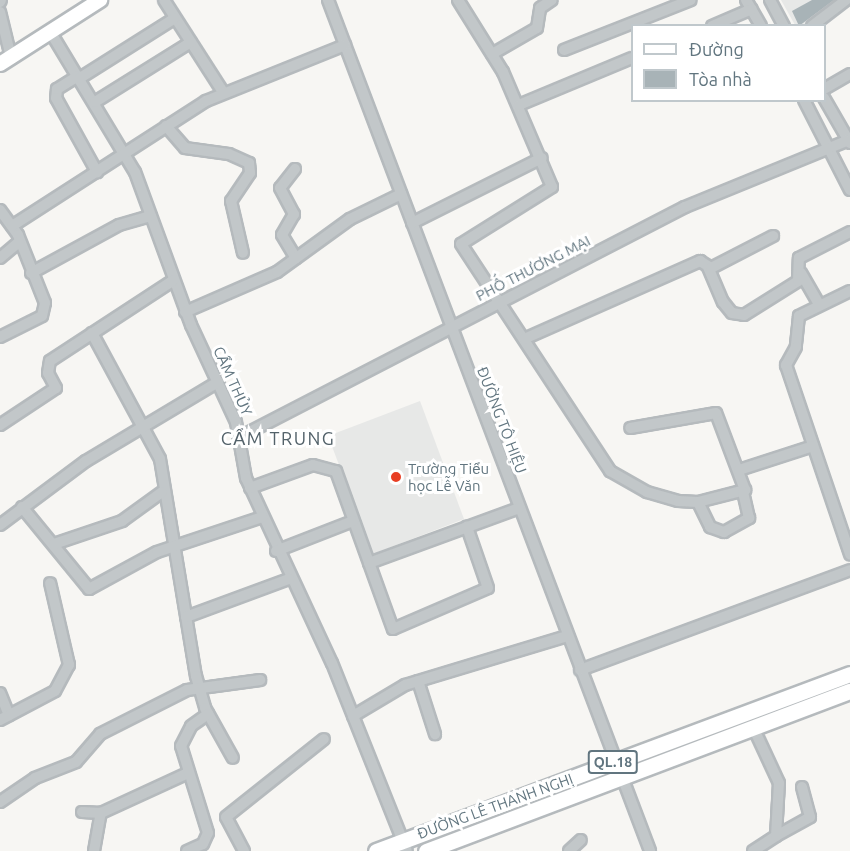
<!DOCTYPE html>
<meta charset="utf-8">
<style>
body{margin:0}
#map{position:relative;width:850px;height:851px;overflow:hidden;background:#f7f6f3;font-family:Ubuntu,sans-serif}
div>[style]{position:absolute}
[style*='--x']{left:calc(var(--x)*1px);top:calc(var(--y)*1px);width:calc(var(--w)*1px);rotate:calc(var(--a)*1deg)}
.built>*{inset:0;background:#e7e8e7}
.building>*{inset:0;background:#a8b3b7}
.roads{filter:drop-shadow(2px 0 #b5babd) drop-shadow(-2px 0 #b5babd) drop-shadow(0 2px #b5babd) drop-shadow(0 -2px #b5babd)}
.minor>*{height:10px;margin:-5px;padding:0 5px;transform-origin:5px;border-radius:5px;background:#c2c7c9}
.major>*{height:14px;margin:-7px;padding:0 7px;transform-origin:7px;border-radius:7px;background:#fff}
.highway>*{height:15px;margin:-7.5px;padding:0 7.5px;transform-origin:7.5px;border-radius:7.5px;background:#fff}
.dots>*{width:16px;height:16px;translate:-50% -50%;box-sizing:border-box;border:3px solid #fff;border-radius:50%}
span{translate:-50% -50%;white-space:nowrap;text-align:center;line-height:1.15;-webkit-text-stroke:6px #fff;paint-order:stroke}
.shield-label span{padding:2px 4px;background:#fff;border:2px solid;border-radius:4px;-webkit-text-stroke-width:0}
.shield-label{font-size:14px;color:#61757f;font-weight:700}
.street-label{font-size:15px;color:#61757f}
.poi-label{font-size:15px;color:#61757f}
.left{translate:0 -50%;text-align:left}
.quarter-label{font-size:18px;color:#53626a;letter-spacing:1.5px}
.legend{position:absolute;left:631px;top:24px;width:195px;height:78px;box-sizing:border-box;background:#fff;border:2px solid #c0c8cc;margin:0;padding:8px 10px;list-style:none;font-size:18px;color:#61757f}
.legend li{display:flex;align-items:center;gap:12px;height:30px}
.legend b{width:30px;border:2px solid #c0c8cc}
</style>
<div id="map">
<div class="built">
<div style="clip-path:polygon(781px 0,847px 0,810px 26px,795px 25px)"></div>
<div style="clip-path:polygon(420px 401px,464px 519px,373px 554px,328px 436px)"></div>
</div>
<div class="building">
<div style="clip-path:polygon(812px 0,834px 0,799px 26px,792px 11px)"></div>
</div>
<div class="roads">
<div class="minor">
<div style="--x:164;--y:0;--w:109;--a:57.3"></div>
<div style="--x:328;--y:0;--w:910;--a:69.27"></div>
<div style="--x:458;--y:0;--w:85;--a:58"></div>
<div style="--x:503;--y:72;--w:125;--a:66.9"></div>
<div style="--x:552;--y:187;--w:107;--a:147.9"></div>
<div style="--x:461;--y:244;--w:272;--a:56.7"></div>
<div style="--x:610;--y:471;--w:43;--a:29.6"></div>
<div style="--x:647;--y:492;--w:32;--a:16"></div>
<div style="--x:678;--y:501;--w:20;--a:3"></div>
<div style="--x:698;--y:502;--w:49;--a:-14.3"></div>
<div style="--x:745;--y:490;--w:82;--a:-110.6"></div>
<div style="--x:716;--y:413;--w:87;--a:170.1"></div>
<div style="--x:746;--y:0;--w:30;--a:60"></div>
<div style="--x:770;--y:0;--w:30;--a:62"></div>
<div style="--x:0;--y:2;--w:2;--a:-63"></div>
<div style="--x:0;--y:12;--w:46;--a:76.3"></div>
<div style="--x:712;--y:26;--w:43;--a:-23"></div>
<div style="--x:812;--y:26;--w:43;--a:-37.4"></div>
<div style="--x:51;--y:33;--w:162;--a:58.9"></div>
<div style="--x:135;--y:172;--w:163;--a:69.9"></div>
<div style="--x:191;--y:325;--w:107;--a:65.1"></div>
<div style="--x:236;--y:422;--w:57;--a:79.9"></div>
<div style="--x:246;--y:478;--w:204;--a:65.1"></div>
<div style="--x:332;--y:663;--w:202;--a:68.3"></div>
<div style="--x:564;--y:50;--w:136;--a:-21.5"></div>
<div style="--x:492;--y:54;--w:52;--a:-30"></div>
<div style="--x:537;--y:28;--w:20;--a:-81"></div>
<div style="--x:540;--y:8;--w:14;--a:-34"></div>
<div style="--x:78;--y:76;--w:25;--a:148"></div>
<div style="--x:57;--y:89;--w:9;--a:96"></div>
<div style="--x:56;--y:98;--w:85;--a:61"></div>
<div style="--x:80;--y:78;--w:112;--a:-32.3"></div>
<div style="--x:824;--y:89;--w:30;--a:-30"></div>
<div style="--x:824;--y:98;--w:52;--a:60"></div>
<div style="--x:804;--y:100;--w:101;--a:62.9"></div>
<div style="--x:95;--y:102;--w:113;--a:-32"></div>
<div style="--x:519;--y:105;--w:122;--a:-22.6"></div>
<div style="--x:166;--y:126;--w:29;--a:49"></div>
<div style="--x:185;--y:148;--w:44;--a:7.8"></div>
<div style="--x:229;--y:154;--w:22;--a:24"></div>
<div style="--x:249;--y:163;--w:10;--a:84"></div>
<div style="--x:250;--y:173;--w:34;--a:124"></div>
<div style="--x:231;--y:201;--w:53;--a:77"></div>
<div style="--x:295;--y:169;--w:24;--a:128"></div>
<div style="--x:280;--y:188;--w:30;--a:62"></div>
<div style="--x:294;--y:214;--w:24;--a:120"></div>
<div style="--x:282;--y:235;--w:27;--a:59"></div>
<div style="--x:0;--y:210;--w:31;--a:54"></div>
<div style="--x:18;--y:235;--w:73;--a:68.3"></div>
<div style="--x:45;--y:303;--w:13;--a:103"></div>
<div style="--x:42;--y:316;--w:47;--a:153.4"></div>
<div style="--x:412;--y:223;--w:145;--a:-26.6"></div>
<div style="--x:12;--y:226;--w:231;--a:-32.8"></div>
<div style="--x:206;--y:101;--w:150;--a:-21.9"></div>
<div style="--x:0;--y:258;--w:25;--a:-40"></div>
<div style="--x:708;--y:267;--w:38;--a:67"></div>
<div style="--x:723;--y:302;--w:14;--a:51"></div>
<div style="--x:732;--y:313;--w:12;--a:9"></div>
<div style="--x:744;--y:315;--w:64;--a:-32.2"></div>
<div style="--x:798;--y:281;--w:23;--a:-88"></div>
<div style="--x:799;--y:258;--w:57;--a:-27"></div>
<div style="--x:31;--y:273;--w:100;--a:-28.6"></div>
<div style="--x:119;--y:225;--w:33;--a:-16"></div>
<div style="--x:801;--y:273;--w:36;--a:60"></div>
<div style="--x:850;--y:291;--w:57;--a:153.9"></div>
<div style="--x:799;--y:316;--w:31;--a:96"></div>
<div style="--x:796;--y:347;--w:21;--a:119"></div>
<div style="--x:786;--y:365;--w:200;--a:71.3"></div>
<div style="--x:185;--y:312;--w:100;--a:-23.5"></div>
<div style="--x:277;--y:272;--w:90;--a:-36"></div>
<div style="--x:350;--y:219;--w:57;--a:-26.1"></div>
<div style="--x:92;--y:333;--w:143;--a:61.6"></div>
<div style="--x:160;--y:459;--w:220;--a:80.6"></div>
<div style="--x:196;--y:676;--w:33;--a:74"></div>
<div style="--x:205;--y:708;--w:57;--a:60.8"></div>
<div style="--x:524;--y:339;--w:193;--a:-23.9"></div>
<div style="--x:700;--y:261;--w:13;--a:32"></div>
<div style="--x:711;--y:268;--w:70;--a:-27.3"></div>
<div style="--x:0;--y:425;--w:67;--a:-33.5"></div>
<div style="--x:56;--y:388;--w:17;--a:-118"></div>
<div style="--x:48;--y:373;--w:12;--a:-81"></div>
<div style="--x:50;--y:361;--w:148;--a:-33.2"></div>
<div style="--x:238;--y:438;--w:503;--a:-27.33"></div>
<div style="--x:685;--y:207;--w:177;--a:-22.2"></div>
<div style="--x:739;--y:470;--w:78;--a:-18"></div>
<div style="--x:250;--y:488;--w:67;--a:-20.1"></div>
<div style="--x:313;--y:465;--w:24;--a:15"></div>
<div style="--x:336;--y:471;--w:168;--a:70.2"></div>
<div style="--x:393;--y:629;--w:103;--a:-23.3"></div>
<div style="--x:488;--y:588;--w:65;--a:-109"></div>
<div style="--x:698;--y:502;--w:28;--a:64"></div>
<div style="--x:710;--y:527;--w:15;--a:20"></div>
<div style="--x:724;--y:532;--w:29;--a:-29"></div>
<div style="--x:749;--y:518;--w:27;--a:-103"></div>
<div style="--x:22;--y:507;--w:106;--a:50.7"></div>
<div style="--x:89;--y:589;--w:77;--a:-28.6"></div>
<div style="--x:157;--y:552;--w:111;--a:-18.4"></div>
<div style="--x:0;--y:525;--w:107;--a:-36.7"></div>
<div style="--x:86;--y:461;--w:154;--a:-30.9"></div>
<div style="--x:54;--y:544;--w:72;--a:-18.7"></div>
<div style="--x:122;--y:521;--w:49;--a:-35.9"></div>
<div style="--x:276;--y:551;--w:83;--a:-21.3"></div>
<div style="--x:369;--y:563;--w:160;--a:-20.1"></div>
<div style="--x:186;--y:617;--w:110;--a:-20.3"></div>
<div style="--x:580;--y:670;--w:288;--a:-20.3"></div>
<div style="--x:418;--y:681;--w:56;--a:72.2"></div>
<div style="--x:0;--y:693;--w:24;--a:68"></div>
<div style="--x:353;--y:716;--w:61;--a:-30.8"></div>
<div style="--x:405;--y:685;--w:169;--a:-16.8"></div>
<div style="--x:0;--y:720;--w:62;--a:-27.8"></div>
<div style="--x:55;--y:691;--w:30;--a:-62"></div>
<div style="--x:69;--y:665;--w:84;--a:-103"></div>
<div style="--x:0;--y:802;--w:42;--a:-34.4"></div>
<div style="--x:35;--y:778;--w:44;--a:-21.3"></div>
<div style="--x:76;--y:762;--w:37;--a:-49"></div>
<div style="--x:100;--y:734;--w:97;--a:-26.8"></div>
<div style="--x:187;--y:690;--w:74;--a:-7.8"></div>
<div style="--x:82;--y:812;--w:19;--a:3"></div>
<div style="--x:101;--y:813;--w:96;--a:-24.7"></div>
<div style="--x:776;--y:836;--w:39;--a:-29"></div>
<div style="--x:810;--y:817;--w:31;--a:-105"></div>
<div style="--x:94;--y:851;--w:39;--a:-80"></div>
<div style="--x:187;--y:851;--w:17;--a:-24"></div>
<div style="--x:203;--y:844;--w:12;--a:-66"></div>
<div style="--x:208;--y:833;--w:91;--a:-107.2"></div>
<div style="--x:181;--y:746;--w:22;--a:-63"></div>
<div style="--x:191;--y:726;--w:21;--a:-35"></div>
<div style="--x:244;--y:851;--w:38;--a:-118"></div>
<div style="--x:226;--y:817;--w:125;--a:-38.5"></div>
<div style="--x:569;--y:851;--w:16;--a:-43"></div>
<div style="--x:753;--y:851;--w:27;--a:-33"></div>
<div style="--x:776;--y:836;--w:53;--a:-86.8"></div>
<div style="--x:779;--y:783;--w:62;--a:-114.9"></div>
</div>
<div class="major">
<div style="--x:0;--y:64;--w:119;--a:-32.6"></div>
</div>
<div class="highway">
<div style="--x:376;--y:851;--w:506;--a:-20.48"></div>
<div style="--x:426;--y:851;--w:453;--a:-20.7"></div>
</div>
</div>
<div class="dots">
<div style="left:396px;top:477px;background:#e83e23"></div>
</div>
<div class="shield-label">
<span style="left:613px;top:762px">QL.18</span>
</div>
<div class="street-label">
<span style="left:533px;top:268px;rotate:-27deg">PHỐ THƯƠNG MẠI</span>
<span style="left:233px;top:381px;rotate:66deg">CẨM THỦY</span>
<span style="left:502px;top:420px;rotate:69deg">ĐƯỜNG TÔ HIỆU</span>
<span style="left:495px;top:806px;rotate:-20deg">ĐƯỜNG LÊ THANH NGHỊ</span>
</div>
<div class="poi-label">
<span class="left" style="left:408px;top:477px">Trường Tiểu<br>học Lễ Văn</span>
</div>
<div class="quarter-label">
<span style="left:278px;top:438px">CẨM TRUNG</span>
</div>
<ul class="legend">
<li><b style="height:8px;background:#fff"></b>Đường</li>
<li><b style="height:16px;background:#a8b3b7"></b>Tòa nhà</li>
</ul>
</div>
